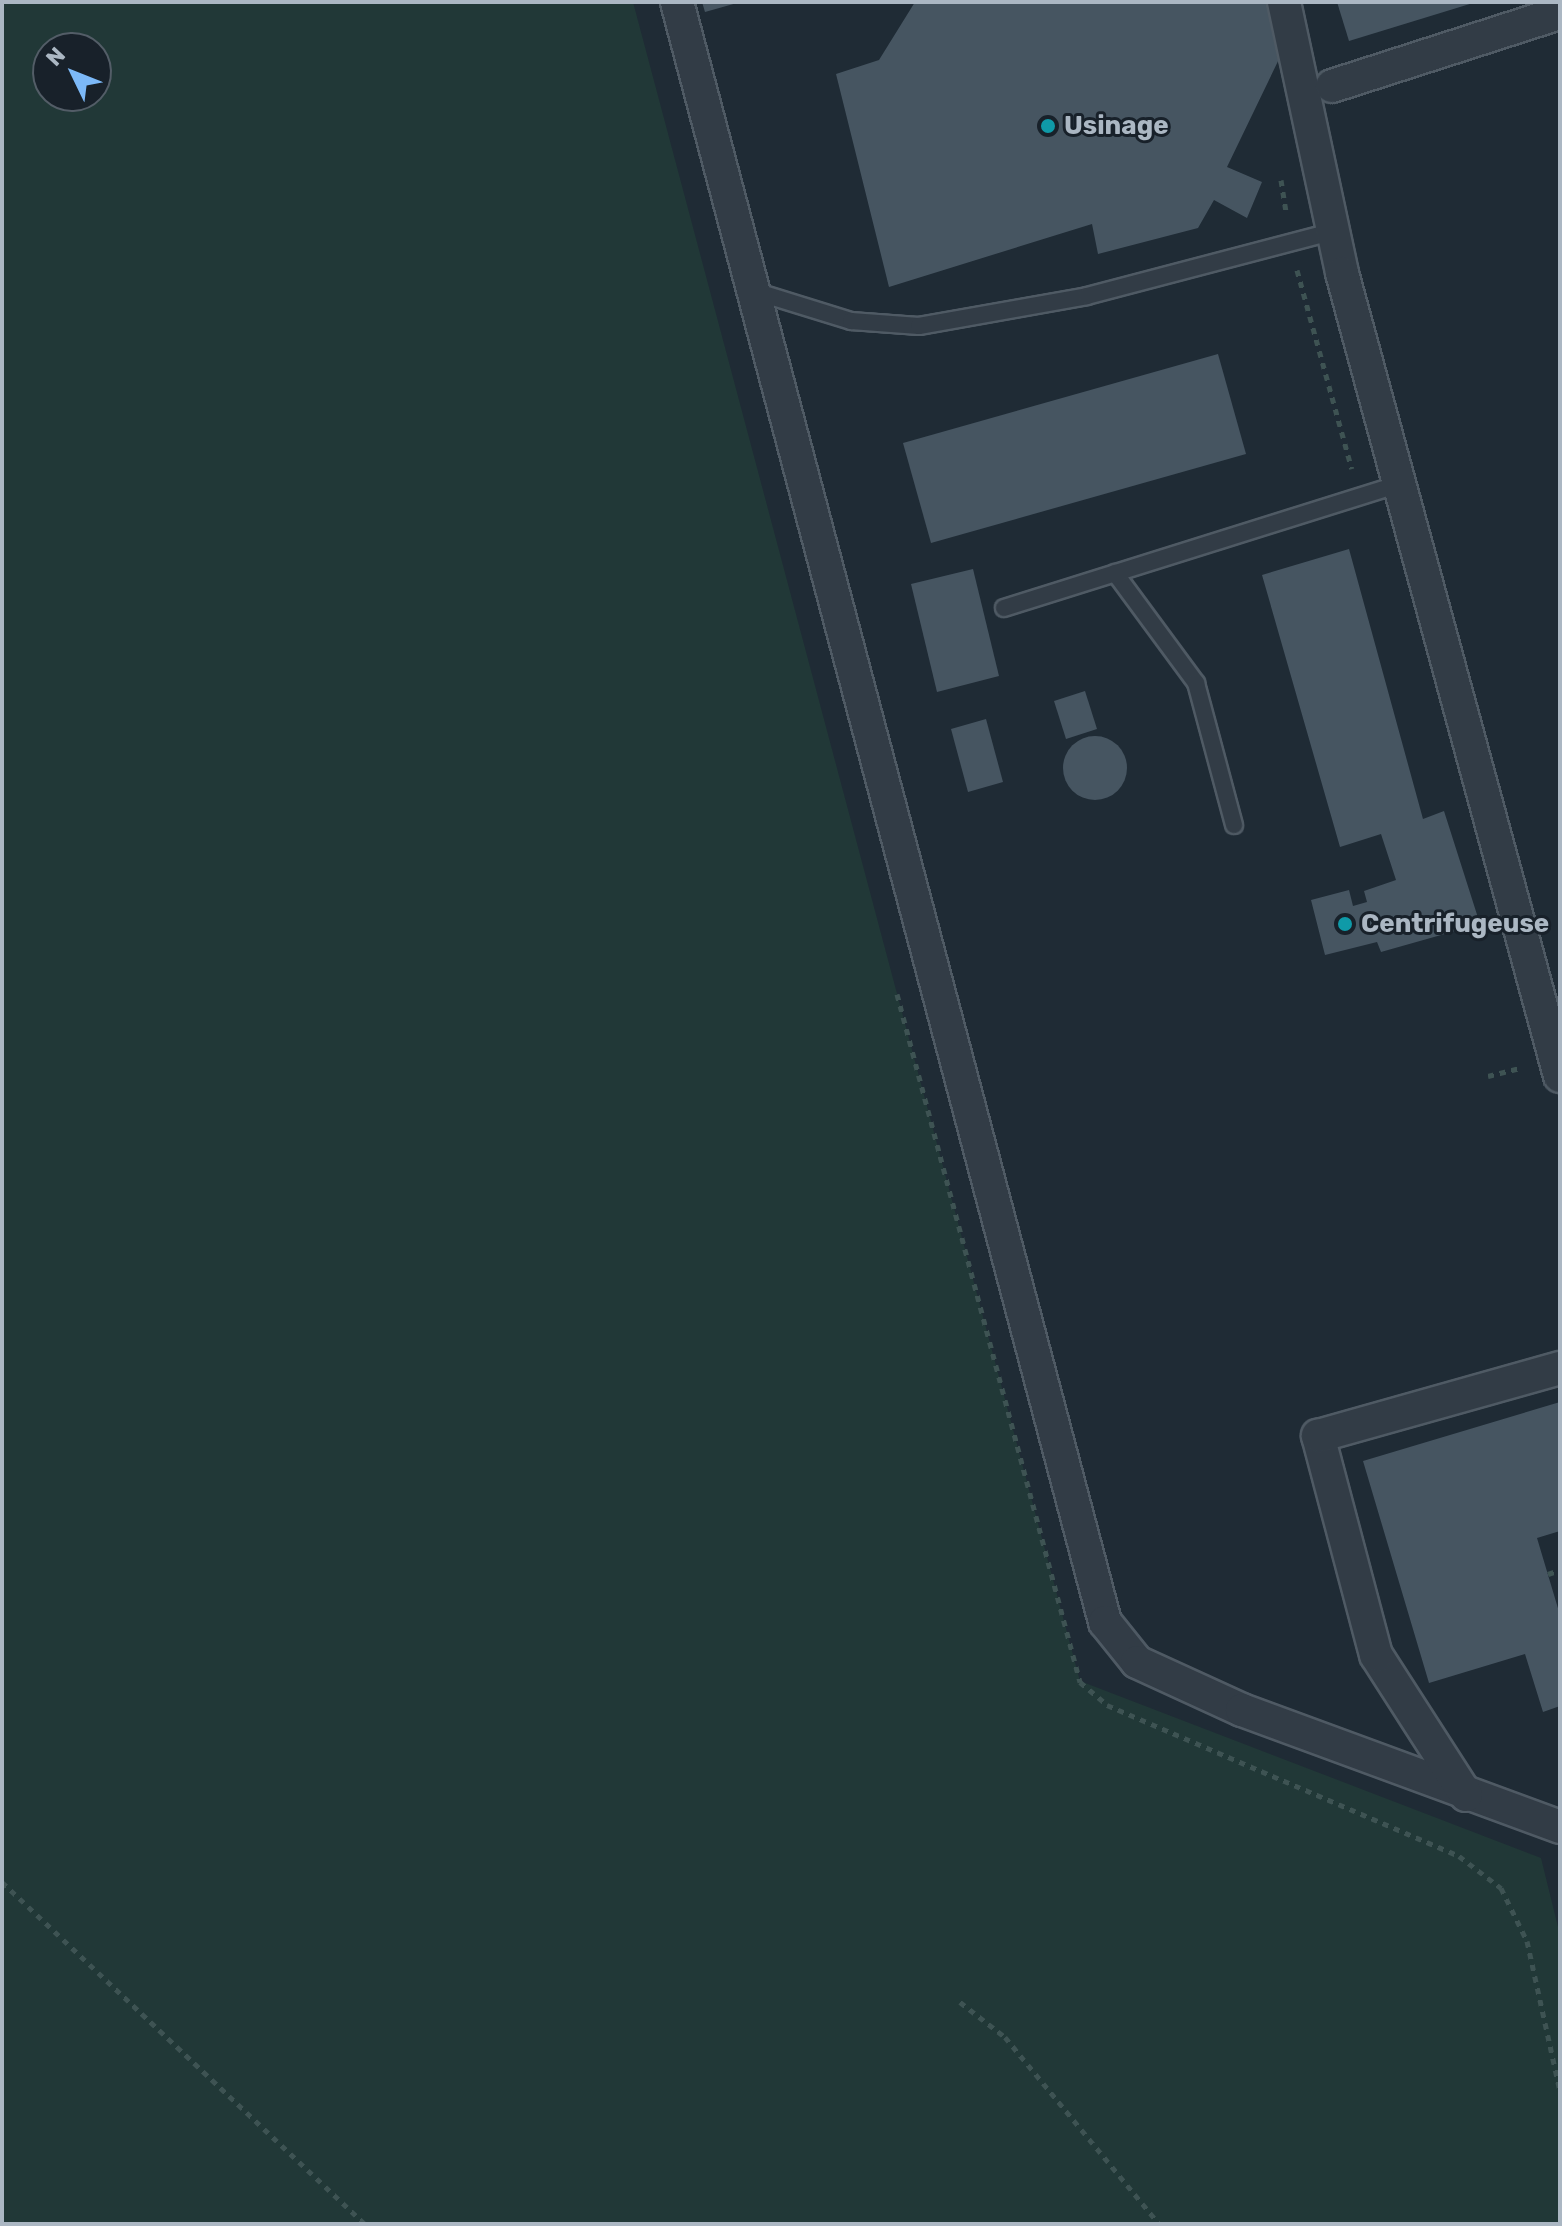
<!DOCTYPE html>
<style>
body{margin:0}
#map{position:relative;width:1562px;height:2226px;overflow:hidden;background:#1f2b35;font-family:Rubik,sans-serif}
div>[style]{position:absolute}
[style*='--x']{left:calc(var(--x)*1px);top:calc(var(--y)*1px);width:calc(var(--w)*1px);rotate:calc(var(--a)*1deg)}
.green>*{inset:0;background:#213837}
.building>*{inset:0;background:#465561}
.round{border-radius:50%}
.path>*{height:5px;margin-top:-2.5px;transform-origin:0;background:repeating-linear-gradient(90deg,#3e5353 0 6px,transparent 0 12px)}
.roads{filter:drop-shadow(2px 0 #4f5a64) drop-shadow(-2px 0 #4f5a64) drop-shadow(0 2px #4f5a64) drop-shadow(0 -2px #4f5a64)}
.service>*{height:16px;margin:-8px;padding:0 8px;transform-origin:8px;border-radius:8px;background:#323c46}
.minor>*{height:32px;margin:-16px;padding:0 16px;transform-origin:16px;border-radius:16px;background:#323c46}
.dots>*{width:22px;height:22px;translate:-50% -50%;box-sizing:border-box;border:4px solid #18212a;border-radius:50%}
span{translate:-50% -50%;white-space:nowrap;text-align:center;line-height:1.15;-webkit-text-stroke:6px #18212a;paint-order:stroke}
.poi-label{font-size:26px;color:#abb7c3;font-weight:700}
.left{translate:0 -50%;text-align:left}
.frame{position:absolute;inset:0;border:4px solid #abb7c3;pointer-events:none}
.north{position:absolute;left:32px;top:32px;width:80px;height:80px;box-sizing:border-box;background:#18212a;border:2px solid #535d67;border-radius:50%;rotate:313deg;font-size:22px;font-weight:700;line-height:32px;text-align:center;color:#abb7c3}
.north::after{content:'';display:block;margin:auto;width:28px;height:36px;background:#7cb9f8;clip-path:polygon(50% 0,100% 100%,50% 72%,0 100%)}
</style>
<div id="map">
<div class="green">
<div style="clip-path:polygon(evenodd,2px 2px,633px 2px,1080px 1681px,1541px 1858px,1560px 1935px,1560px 2224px,2px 2224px,2px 2px,48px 48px,96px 48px,96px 96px,48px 96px,48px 48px)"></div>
</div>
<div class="building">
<div style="clip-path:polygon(702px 2px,737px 2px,737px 3px,705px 12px)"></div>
<div style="clip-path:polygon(915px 2px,1266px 2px,1281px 55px,1227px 167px,1262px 182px,1247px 218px,1214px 200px,1198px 228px,1098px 254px,1092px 224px,889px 287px,836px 74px,879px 60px)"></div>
<div style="clip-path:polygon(1337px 2px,1473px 2px,1473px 3px,1349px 41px)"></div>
<div style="clip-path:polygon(1218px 354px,1246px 454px,931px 543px,903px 443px)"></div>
<div style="clip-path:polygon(1349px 549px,1423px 819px,1444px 811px,1480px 924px,1381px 952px,1377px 942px,1325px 955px,1311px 900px,1349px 890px,1353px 906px,1367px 902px,1364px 891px,1396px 880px,1381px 834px,1340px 847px,1262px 575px)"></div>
<div style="clip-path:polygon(973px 569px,999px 676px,937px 692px,911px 584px)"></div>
<div style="clip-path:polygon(1085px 691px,1097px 729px,1066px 739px,1054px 701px)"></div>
<div style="clip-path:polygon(986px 719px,1003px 782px,968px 792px,951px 729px)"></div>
<div class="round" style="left:1063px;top:736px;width:64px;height:64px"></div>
<div style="clip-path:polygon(1560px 1402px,1560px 1531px,1537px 1538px,1560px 1615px,1560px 1706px,1543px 1712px,1525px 1654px,1429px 1683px,1363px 1461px)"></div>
</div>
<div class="path">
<div style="--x:1281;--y:180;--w:33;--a:81"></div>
<div style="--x:1297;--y:270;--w:206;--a:74.6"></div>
<div style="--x:897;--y:994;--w:712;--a:75.1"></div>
<div style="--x:1080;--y:1682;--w:35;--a:40"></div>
<div style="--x:1107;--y:1705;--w:383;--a:23.2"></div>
<div style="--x:1459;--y:1856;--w:53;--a:37.3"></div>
<div style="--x:1501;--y:1888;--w:59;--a:63.9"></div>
<div style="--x:1527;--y:1941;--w:154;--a:77.6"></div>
<div style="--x:1488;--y:1076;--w:34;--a:-14"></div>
<div style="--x:1548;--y:1574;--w:13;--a:-18"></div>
<div style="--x:2;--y:1882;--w:499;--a:43.3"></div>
<div style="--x:960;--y:2002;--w:57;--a:37.9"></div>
<div style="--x:1005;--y:2037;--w:242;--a:50.5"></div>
</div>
<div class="roads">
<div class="service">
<div style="--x:754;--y:291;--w:102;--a:17.2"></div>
<div style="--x:851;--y:321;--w:68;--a:4.2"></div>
<div style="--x:919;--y:326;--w:171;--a:-10.1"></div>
<div style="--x:1087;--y:296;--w:255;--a:-14.7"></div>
<div style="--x:1115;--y:573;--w:137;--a:53.6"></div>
<div style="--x:1196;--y:683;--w:147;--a:75"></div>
<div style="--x:1004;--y:608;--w:417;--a:-17.4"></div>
</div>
<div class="minor">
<div style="--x:677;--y:2;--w:1676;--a:75.2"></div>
<div style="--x:1105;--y:1622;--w:51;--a:51.3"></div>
<div style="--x:1137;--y:1662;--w:115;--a:24.6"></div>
<div style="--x:1242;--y:1710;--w:339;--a:20.2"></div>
<div style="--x:1284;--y:2;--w:277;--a:77.9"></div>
<div style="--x:1342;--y:273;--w:832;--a:74.81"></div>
<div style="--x:1332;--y:86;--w:239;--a:-17.8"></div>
<div style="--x:1466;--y:1795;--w:166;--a:-122.7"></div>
<div style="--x:1376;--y:1655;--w:227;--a:-104.8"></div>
<div style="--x:1318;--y:1436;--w:251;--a:-15.7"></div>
</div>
</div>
<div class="dots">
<div style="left:1048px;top:126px;background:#0f9aa8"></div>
<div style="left:1345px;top:924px;background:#0f9aa8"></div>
</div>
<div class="poi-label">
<span class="left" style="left:1064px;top:126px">Usinage</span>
<span class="left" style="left:1361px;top:924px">Centrifugeuse</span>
</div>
<div class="frame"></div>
<div class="north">N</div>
</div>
